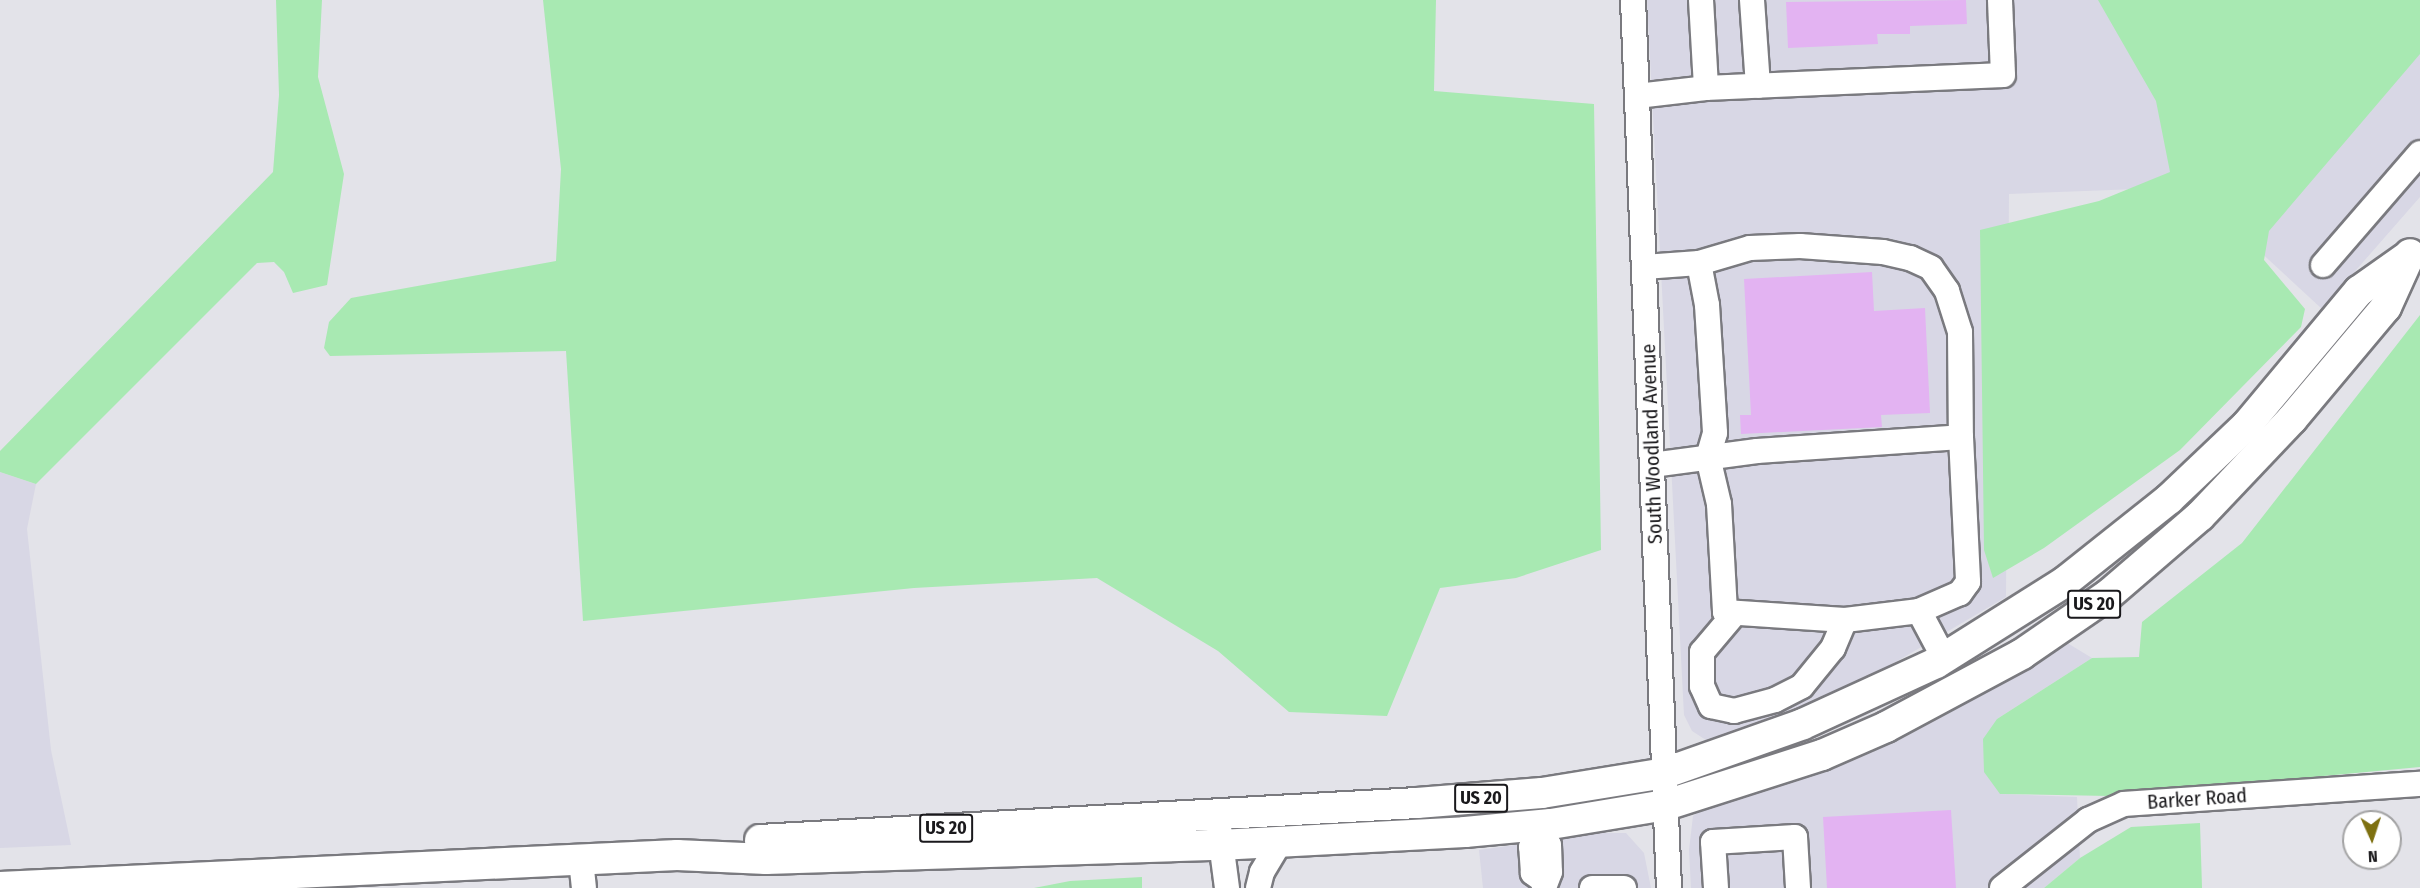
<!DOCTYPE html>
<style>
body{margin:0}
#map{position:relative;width:2420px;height:888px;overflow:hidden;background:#e3e3e9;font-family:"Fira Sans Condensed",sans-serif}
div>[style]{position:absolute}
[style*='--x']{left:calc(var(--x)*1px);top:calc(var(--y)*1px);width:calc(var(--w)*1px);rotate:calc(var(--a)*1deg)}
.built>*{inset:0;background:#d8d7e5}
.green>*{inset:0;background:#a8e9b2}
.building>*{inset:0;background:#e3b3f2}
.roads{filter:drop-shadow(2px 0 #7a7a7f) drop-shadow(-2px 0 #7a7a7f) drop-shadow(0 2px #7a7a7f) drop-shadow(0 -2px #7a7a7f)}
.minor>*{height:24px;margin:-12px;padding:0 12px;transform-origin:12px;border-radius:12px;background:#fff}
.major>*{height:30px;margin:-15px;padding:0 15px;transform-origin:15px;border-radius:15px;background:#fff}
span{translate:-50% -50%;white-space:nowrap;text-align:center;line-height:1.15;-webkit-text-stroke:4.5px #fff;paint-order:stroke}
.shield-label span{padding:2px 4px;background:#fff;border:2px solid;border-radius:4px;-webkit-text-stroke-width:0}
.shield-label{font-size:18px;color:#1a191c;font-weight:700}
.street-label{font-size:20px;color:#1a191c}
.north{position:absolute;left:2342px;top:810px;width:60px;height:60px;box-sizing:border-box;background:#fff;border:2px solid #a3a3a4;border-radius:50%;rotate:177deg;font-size:16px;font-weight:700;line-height:24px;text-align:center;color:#1a191c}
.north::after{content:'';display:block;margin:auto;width:21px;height:27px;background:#7e7010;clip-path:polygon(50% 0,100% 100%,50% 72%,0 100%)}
</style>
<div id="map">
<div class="built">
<div style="clip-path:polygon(1647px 0,2420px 0,2420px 197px,2322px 309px,2190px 187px,2009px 194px,2006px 597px,1833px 699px,1721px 741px,1706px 740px,1692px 731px,1684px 715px)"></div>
<div style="clip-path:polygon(0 472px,36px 484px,27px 529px,51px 750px,71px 845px,0 848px)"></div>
<div style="clip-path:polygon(2064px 641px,2092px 658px,1997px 719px,2000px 794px,2077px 797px,2080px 858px,2044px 888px,1691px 888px,1689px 850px,1693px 816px,1713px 802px)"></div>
<div style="clip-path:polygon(1602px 833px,1626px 833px,1644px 853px,1651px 888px,1483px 888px,1479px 850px)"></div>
</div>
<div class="green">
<div style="clip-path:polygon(276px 0,322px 0,318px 77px,344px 174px,327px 285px,293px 293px,284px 272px,274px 262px,257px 263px,36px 484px,0 472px,0 451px,273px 172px,279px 95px)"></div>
<div style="clip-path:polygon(543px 0,1436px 0,1434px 91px,1594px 104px,1601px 550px,1516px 578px,1440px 588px,1387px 716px,1289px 712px,1218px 651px,1097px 578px,914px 588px,583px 621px,566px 351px,330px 356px,324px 348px,329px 322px,351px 298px,556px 261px,561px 169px)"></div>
<div style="clip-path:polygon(2098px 0,2420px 0,2420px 54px,2269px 231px,2264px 260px,2305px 309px,2301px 327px,2180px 450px,2044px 548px,1993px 578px,1984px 550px,1980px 230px,2099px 201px,2170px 172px,2156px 101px)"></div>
<div style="clip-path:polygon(2420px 315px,2420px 767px,2109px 796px,2000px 794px,1984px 772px,1983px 739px,1997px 719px,2092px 658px,2139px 657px,2142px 622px,2242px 543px)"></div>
<div style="clip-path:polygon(2200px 823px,2202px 888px,2044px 888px,2080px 858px,2131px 827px)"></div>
<div style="clip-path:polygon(1142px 877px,1142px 888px,1034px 888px,1070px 881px)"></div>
</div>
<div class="building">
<div style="clip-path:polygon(1966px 0,1967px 24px,1910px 26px,1910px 34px,1877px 34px,1878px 44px,1788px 48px,1786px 2px)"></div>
<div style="clip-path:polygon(1872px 272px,1874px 311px,1925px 308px,1930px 413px,1881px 415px,1882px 427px,1741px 434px,1740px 415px,1751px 415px,1744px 279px)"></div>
<div style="clip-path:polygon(1951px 810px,1956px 888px,1827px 888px,1823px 817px)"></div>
</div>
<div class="roads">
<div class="minor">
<div style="--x:1633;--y:0;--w:889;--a:87.68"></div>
<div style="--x:1701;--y:0;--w:88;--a:86.7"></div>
<div style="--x:1752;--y:0;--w:86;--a:86"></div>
<div style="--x:1637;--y:96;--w:69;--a:-6.6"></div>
<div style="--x:1706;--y:88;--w:297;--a:-2.5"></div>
<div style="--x:2003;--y:75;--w:75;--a:-92.3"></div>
<div style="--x:1699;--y:263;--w:43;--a:79.2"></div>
<div style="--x:1707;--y:305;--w:128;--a:86.4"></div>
<div style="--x:1715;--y:433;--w:25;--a:106"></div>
<div style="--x:1708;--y:457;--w:48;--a:76.8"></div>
<div style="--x:1719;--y:504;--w:108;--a:86.8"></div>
<div style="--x:1725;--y:612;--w:120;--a:3.8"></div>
<div style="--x:1845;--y:620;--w:75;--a:-6.9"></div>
<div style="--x:2323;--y:265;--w:148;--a:-49.1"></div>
<div style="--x:1644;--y:267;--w:55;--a:-4.2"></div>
<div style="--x:1699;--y:263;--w:53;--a:-16.4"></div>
<div style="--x:1750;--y:248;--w:50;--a:-2.3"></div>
<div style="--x:1800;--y:246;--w:83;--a:4.1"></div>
<div style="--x:1883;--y:252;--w:28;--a:13"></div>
<div style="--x:1910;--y:258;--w:23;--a:25"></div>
<div style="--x:1931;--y:268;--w:28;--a:55"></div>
<div style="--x:1947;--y:291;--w:43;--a:72.4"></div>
<div style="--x:1960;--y:332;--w:105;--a:89.5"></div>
<div style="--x:1652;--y:465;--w:106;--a:-7.6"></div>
<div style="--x:1757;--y:451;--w:204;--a:-3.9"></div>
<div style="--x:1961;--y:437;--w:145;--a:87.2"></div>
<div style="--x:1968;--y:582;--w:14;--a:126"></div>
<div style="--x:1960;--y:593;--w:45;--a:156.3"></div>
<div style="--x:1919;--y:611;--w:53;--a:62"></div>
<div style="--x:1735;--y:613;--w:51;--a:130.2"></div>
<div style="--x:1702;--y:652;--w:34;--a:90"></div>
<div style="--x:1702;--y:686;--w:22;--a:66"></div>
<div style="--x:1711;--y:706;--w:24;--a:12"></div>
<div style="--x:1734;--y:711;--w:42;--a:-15"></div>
<div style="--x:1775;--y:700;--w:30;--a:-27"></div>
<div style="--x:1802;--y:686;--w:49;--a:-50.8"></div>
<div style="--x:1833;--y:648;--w:30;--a:-67"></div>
<div style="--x:1217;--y:812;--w:77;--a:82.5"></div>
<div style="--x:581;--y:860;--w:28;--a:84"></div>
<div style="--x:1544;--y:881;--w:14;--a:-144"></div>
<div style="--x:1533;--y:873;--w:26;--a:-94"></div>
<div style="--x:1531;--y:847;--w:11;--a:-38"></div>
<div style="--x:1540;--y:840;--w:10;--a:29"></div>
<div style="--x:1549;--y:845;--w:27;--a:88"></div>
<div style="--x:1550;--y:872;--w:17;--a:111"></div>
<div style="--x:1258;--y:888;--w:16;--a:-76"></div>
<div style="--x:1262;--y:872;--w:37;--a:-59"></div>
<div style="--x:1592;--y:888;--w:32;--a:0"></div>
<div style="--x:1716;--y:888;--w:46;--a:-93.7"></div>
<div style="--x:1713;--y:842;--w:82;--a:-3.5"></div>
<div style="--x:1795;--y:837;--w:51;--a:86.6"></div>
<div style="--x:2002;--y:888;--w:110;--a:-38.3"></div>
<div style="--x:2088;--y:820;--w:39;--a:-24"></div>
<div style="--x:2124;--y:804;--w:297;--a:-3.9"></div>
</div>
<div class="major">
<div style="--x:760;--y:840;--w:658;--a:-3.22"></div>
<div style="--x:1417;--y:803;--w:125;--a:-4.6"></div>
<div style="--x:1542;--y:793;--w:125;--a:-9.2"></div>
<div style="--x:1665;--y:773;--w:146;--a:-19.5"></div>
<div style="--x:1803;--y:724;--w:146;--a:-24.6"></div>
<div style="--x:1936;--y:663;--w:154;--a:-32.2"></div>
<div style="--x:2066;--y:581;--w:132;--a:-38.5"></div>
<div style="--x:2169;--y:499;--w:106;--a:-43.5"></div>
<div style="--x:2246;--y:426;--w:176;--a:-50.1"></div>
<div style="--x:2359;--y:291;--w:59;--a:-35.3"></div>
<div style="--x:0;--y:887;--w:678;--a:-2.71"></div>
<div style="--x:677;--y:855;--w:89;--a:2.6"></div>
<div style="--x:766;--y:859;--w:453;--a:-1.8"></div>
<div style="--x:1219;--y:845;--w:246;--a:-3"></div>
<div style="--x:1465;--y:832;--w:86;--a:-5.3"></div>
<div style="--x:1551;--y:824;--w:117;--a:-9.4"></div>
<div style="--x:1666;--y:805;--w:164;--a:-17.8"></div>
<div style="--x:1822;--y:755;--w:70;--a:-23.6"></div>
<div style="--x:1886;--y:727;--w:154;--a:-28.2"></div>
<div style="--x:2022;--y:654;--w:104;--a:-34.5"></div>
<div style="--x:2108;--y:595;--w:121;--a:-40.7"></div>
<div style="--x:2200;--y:516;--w:134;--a:-46.5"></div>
<div style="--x:2292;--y:419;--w:146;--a:-50"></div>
<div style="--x:2386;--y:307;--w:58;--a:-65.6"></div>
</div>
</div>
<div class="shield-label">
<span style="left:2094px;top:604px">US 20</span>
<span style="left:1481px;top:798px">US 20</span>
<span style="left:946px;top:828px">US 20</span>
</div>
<div class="street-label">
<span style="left:1652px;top:444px;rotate:-92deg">South Woodland Avenue</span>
<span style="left:2197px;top:799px;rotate:-4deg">Barker Road</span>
</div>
<div class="north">N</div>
</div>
